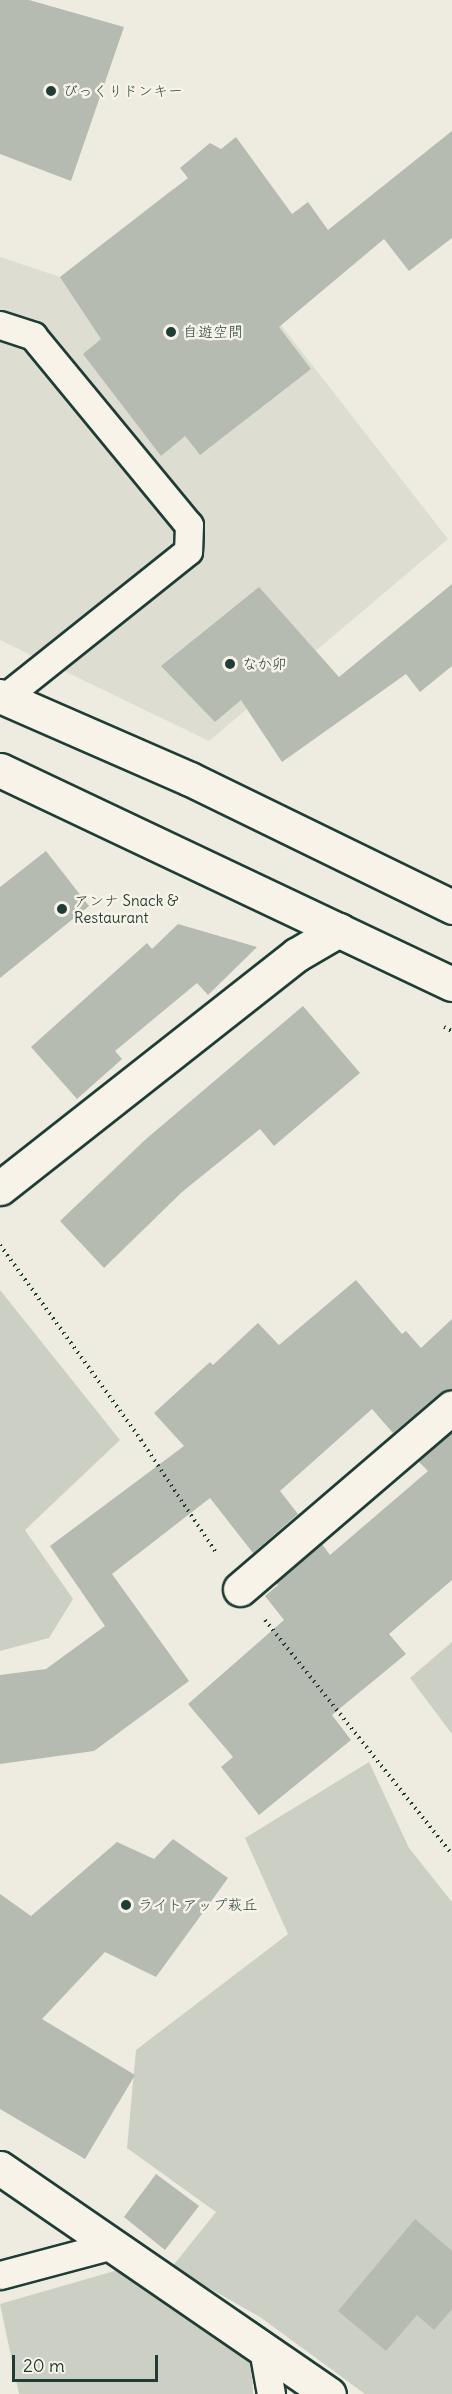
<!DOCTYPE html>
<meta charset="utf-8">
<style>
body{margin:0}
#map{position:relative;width:452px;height:2394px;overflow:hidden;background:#eeece1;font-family:Delius,"Klee One",sans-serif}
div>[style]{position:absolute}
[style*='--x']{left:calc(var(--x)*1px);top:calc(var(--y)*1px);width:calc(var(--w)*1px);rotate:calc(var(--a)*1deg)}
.built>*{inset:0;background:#ddddd2}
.green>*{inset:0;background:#cccfc4}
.building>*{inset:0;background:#b5bbb0}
.path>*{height:4px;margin-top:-2px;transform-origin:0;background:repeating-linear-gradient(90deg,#1f3d34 0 1.5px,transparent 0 6px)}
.roads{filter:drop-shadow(2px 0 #1f3d34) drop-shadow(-2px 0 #1f3d34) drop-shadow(0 2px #1f3d34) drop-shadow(0 -2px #1f3d34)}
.lane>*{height:27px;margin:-13.5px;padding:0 13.5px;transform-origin:13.5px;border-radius:13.5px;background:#f7f3e8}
.street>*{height:33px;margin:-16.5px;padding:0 16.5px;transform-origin:16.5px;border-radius:16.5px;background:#f7f3e8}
.secondary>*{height:33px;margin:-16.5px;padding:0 16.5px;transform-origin:16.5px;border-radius:16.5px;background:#f7f3e8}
.dots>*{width:16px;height:16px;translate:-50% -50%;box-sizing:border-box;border:3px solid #f7f3e8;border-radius:50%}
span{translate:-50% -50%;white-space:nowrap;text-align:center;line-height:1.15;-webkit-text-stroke:5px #f7f3e8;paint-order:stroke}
.poi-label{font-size:15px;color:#1f3d34}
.left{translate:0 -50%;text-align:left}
.scale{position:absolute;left:12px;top:2355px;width:146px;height:27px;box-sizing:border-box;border:3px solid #1f3d34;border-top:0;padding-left:8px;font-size:18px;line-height:21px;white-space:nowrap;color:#1f3d34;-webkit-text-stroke:4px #f7f3e8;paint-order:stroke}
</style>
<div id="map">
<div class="built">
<div style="clip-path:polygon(174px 188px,448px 539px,209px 741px,0 640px,0 257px,60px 277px)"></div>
</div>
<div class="green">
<div style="clip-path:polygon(0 1290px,120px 1440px,25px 1530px,73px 1599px,49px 1638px,0 1651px)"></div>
<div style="clip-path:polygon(452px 1642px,452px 1734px,410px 1678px)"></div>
<div style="clip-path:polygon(369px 1762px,409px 1848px,452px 1902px,452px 2394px,365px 2394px,260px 2317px,172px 2267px,216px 2212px,127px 2148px,136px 2050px,288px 1934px,245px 1838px)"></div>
<div style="clip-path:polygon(125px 2268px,252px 2358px,253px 2394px,19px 2394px,0 2304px)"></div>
</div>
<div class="building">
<div style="clip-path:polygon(0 0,29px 0,124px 27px,71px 181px,0 154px)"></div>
<div style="clip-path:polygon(452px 131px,452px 238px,409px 271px,384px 239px,279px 327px,311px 369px,200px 455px,185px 436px,161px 456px,83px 354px,101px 339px,60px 277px,188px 178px,180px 168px,210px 143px,221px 149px,236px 137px,292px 214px,308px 202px,328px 230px)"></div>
<div style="clip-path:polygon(452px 584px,452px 666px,420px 692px,406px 674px,282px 762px,241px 700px,215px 722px,161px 666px,259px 587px,339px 677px)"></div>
<div style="clip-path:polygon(46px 851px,89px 906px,0 978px,0 887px)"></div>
<div style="clip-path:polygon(178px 924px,257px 947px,208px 995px,197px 983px,115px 1051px,122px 1059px,77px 1099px,31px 1047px,147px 943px,152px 949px)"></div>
<div style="clip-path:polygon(303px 1006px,360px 1073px,274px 1146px,260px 1129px,182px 1192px,104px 1268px,60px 1221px,146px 1139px)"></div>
<div style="clip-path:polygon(356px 1280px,402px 1334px,406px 1331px,421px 1348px,452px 1319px,452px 1389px,440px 1393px,393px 1433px,372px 1409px,280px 1491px,298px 1514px,253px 1553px,210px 1498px,112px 1574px,189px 1681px,94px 1751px,0 1764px,0 1675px,46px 1669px,105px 1626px,50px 1546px,184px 1446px,154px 1413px,210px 1362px,213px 1365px,258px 1323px,279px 1345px)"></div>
<div style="clip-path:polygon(452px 1432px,452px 1580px,389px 1634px,406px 1654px,332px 1715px,351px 1740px,259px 1815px,221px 1767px,233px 1757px,188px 1704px,284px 1620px,265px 1596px,278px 1585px,276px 1583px,322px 1544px,330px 1555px,428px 1471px,418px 1461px)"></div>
<div style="clip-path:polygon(173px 1839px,228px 1878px,156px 1977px,105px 1952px,42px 2019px,135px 2075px,85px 2159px,0 2109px,0 1894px,31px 1916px,117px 1842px,154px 1859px)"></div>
<div style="clip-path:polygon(156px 2174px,199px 2206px,165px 2250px,124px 2217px)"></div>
<div style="clip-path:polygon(415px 2219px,452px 2251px,452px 2309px,434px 2330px,417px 2315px,386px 2351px,338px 2311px)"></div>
</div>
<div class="path">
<div style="--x:444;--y:1027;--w:9;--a:27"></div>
<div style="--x:0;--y:1245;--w:241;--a:54.1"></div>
<div style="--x:141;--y:1440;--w:137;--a:56.3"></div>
<div style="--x:265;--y:1620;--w:300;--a:51.4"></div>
</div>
<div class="roads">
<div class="lane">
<div style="--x:0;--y:325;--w:35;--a:18"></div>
<div style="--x:33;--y:336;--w:245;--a:50.5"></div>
<div style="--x:189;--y:525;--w:26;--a:92"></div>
<div style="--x:188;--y:551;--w:236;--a:141.4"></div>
<div style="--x:0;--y:2275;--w:117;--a:-14.9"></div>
<div style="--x:263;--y:2349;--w:46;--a:79.9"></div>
</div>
<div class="street">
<div style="--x:0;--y:1188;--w:377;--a:-38.2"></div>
<div style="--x:296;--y:955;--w:50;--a:-30.2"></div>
<div style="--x:240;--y:1589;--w:279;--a:-40.6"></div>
<div style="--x:0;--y:2168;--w:399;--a:34.5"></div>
</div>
<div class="secondary">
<div style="--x:0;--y:696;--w:207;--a:23.6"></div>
<div style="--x:190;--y:779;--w:292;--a:26"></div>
<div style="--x:0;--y:770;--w:500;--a:25.34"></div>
</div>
</div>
<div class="dots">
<div style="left:51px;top:91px;background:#1f3d34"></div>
<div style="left:171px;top:332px;background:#1f3d34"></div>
<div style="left:230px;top:664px;background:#1f3d34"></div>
<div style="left:62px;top:909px;background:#1f3d34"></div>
<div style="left:126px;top:1905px;background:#1f3d34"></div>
</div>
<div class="poi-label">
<span class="left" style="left:63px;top:91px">びっくりドンキー</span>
<span class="left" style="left:183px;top:332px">自遊空間</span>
<span class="left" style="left:242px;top:664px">なか卯</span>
<span class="left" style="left:74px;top:909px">アンナ Snack &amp;<br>Restaurant</span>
<span class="left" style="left:138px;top:1905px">ライトアップ萩丘</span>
</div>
<div class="scale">20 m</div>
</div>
